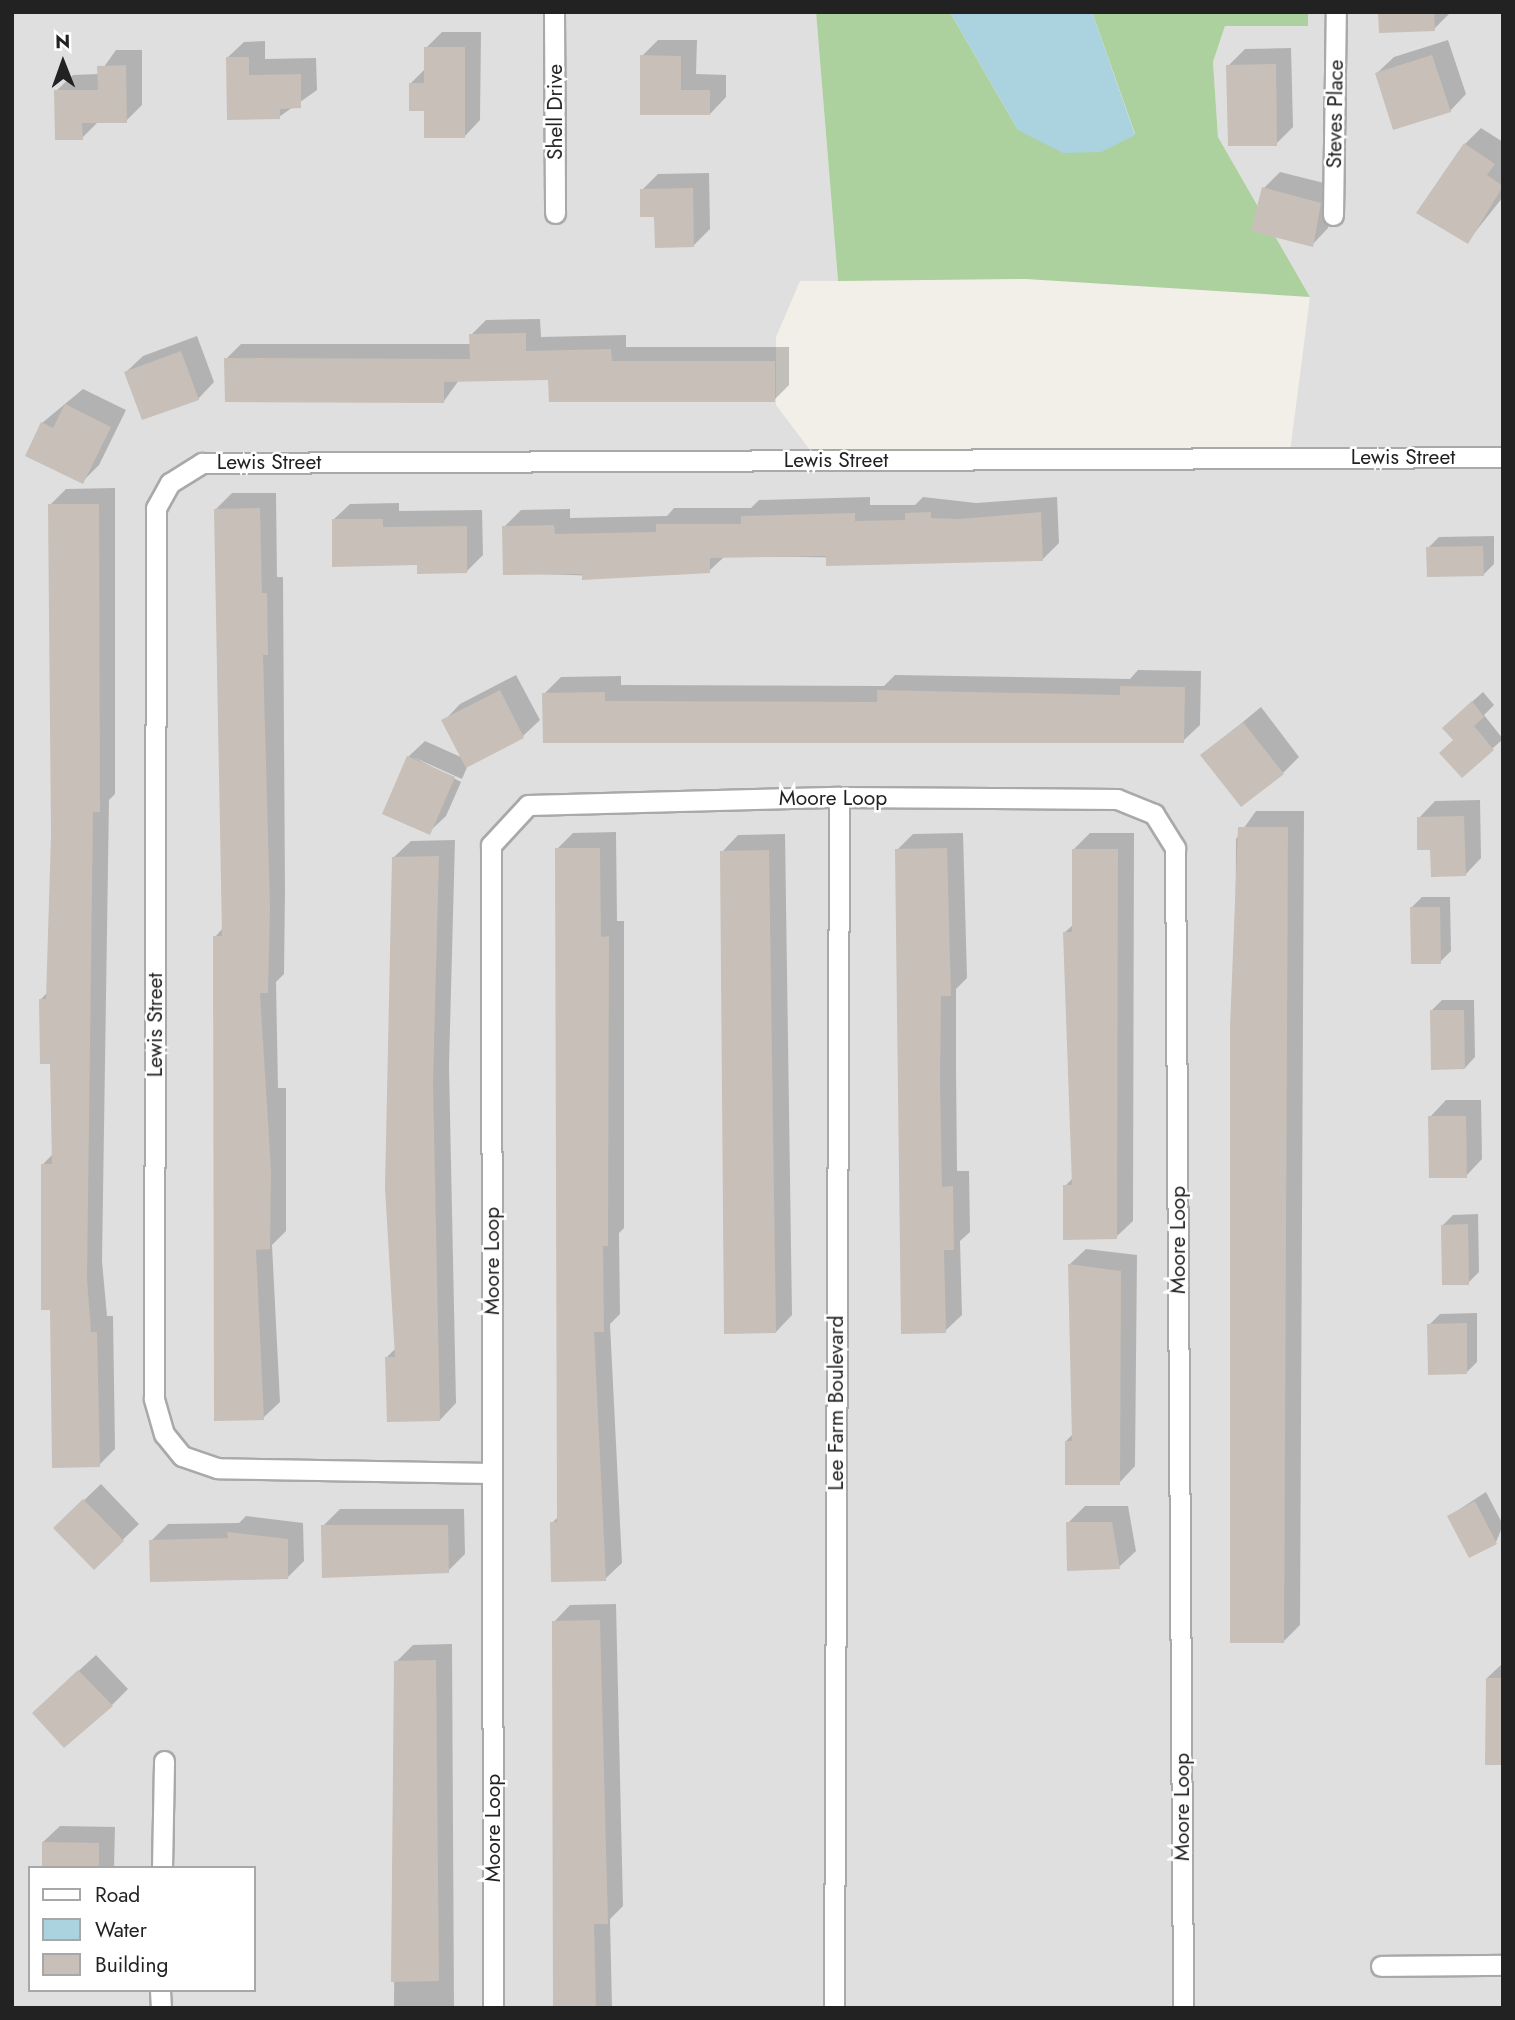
<!DOCTYPE html>
<style>
body{margin:0}
#map{position:relative;width:1515px;height:2020px;overflow:hidden;background:#f2efe9;font-family:Jost,sans-serif}
div>[style]{position:absolute}
[style*='--x']{left:calc(var(--x)*1px);top:calc(var(--y)*1px);width:calc(var(--w)*1px);rotate:calc(var(--a)*1deg)}
.residential>*{inset:0;background:#e0dfdf}
.forest>*{inset:0;background:#add19e}
.water>*{inset:0;background:#aad3df}
.shadow>*{inset:0;background:#0003}
.building>*{inset:0;background:#c7bfb8}
.roads{filter:drop-shadow(2px 0 #a9a9a9) drop-shadow(-2px 0 #a9a9a9) drop-shadow(0 2px #a9a9a9) drop-shadow(0 -2px #a9a9a9)}
.minor>*{height:19px;margin:-9.5px;padding:0 9.5px;transform-origin:9.5px;border-radius:9.5px;background:#fff}
span{translate:-50% -50%;white-space:nowrap;text-align:center;line-height:1.15;-webkit-text-stroke:5px #fff;paint-order:stroke}
.street-label{font-size:21px;color:#222}
.frame{position:absolute;inset:0;border:14px solid #222;pointer-events:none}
.legend{position:absolute;left:28px;top:1866px;width:228px;height:126px;box-sizing:border-box;background:#fff;border:2px solid #a7a7a7;margin:0;padding:9px 12px;list-style:none;font-size:21px;color:#222}
.legend li{display:flex;align-items:center;gap:14px;height:35px}
.legend b{width:35px;border:2px solid #a7a7a7}
.north{position:absolute;left:28px;top:28px;width:70px;height:70px;-webkit-text-stroke:5px #fff;paint-order:stroke;rotate:359deg;font-size:19px;font-weight:700;line-height:28px;text-align:center;color:#222}
.north::after{content:'';display:block;margin:auto;width:24px;height:32px;background:#222;clip-path:polygon(50% 0,100% 100%,50% 72%,0 100%)}
</style>
<div id="map">
<div class="residential">
<div style="clip-path:polygon(evenodd,12px 12px,816px 12px,838px 281px,800px 281px,776px 337px,776px 405px,810px 450px,971px 458px,1290px 452px,1310px 297px,1218px 137px,1213px 62px,1225px 26px,1308px 26px,1308px 12px,1503px 12px,1503px 2008px,12px 2008px,12px 12px,30px 1868px,254px 1868px,254px 1990px,30px 1990px,30px 1868px)"></div>
</div>
<div class="forest">
<div style="clip-path:polygon(816px 12px,950px 12px,1018px 130px,1135px 134px,1092px 12px,1308px 12px,1308px 26px,1225px 26px,1213px 62px,1218px 137px,1310px 297px,1026px 279px,838px 281px)"></div>
</div>
<div class="water">
<div style="clip-path:polygon(950px 12px,1092px 12px,1135px 135px,1101px 152px,1063px 153px,1018px 130px)"></div>
</div>
<div class="shadow">
<div style="clip-path:polygon(1380px 12px,1451px 12px,1434px 29px)"></div>
<div style="clip-path:polygon(442px 32px,481px 32px,480px 120px,464px 137px,426px 109px,410px 84px,426px 68px,426px 48px)"></div>
<div style="clip-path:polygon(658px 40px,697px 40px,696px 74px,726px 75px,726px 97px,710px 114px,641px 113px,642px 56px)"></div>
<div style="clip-path:polygon(1448px 40px,1466px 94px,1450px 111px,1377px 73px,1394px 57px)"></div>
<div style="clip-path:polygon(265px 41px,265px 59px,316px 58px,317px 90px,279px 117px,227px 58px,244px 42px)"></div>
<div style="clip-path:polygon(1291px 48px,1293px 127px,1276px 144px,1228px 66px,1245px 49px)"></div>
<div style="clip-path:polygon(116px 50px,142px 50px,142px 105px,126px 121px,99px 121px,82px 138px,56px 91px,73px 75px,99px 74px)"></div>
<div style="clip-path:polygon(1481px 128px,1503px 142px,1503px 197px,1468px 241px,1465px 144px)"></div>
<div style="clip-path:polygon(1280px 172px,1336px 186px,1328px 228px,1312px 245px,1264px 188px)"></div>
<div style="clip-path:polygon(709px 173px,710px 229px,693px 246px,656px 215px,642px 190px,658px 174px)"></div>
<div style="clip-path:polygon(540px 319px,541px 337px,626px 335px,626px 347px,789px 347px,789px 385px,774px 400px,550px 378px,459px 380px,444px 401px,226px 359px,241px 344px,471px 344px,471px 335px,486px 320px)"></div>
<div style="clip-path:polygon(197px 336px,214px 382px,198px 399px,126px 372px,143px 356px)"></div>
<div style="clip-path:polygon(83px 389px,126px 410px,99px 465px,82px 482px,42px 423px)"></div>
<div style="clip-path:polygon(115px 488px,115px 794px,109px 800px,102px 1261px,107px 1316px,113px 1316px,115px 1449px,99px 1465px,52px 1308px,43px 1164px,53px 1154px,52px 1062px,40px 1000px,48px 992px,53px 835px,50px 505px,66px 489px)"></div>
<div style="clip-path:polygon(232px 493px,276px 493px,277px 577px,283px 577px,285px 890px,284px 974px,276px 982px,278px 1088px,286px 1088px,286px 1231px,272px 1245px,280px 1402px,263px 1418px,215px 937px,223px 928px,215px 510px)"></div>
<div style="clip-path:polygon(870px 497px,870px 505px,915px 505px,923px 497px,976px 503px,1057px 497px,1059px 543px,1042px 560px,725px 556px,709px 571px,638px 571px,632px 577px,505px 573px,504px 527px,521px 510px,570px 509px,570px 518px,667px 516px,674px 508px,751px 508px,759px 500px)"></div>
<div style="clip-path:polygon(399px 503px,399px 511px,482px 510px,483px 555px,467px 571px,419px 563px,333px 520px,350px 504px)"></div>
<div style="clip-path:polygon(1494px 536px,1494px 564px,1483px 575px,1428px 548px,1439px 537px)"></div>
<div style="clip-path:polygon(1138px 670px,1201px 671px,1200px 725px,1183px 741px,545px 741px,544px 694px,561px 677px,621px 676px,621px 685px,884px 686px,895px 675px,1130px 679px)"></div>
<div style="clip-path:polygon(516px 675px,540px 720px,523px 736px,468px 765px,462px 779px,413px 757px,461px 782px,446px 816px,429px 832px,408px 757px,425px 741px,463px 758px,444px 721px,460px 704px)"></div>
<div style="clip-path:polygon(1483px 692px,1494px 705px,1484px 715px,1503px 739px,1462px 776px,1455px 717px)"></div>
<div style="clip-path:polygon(1261px 707px,1299px 757px,1283px 773px,1203px 755px)"></div>
<div style="clip-path:polygon(1480px 800px,1481px 858px,1465px 875px,1432px 848px,1419px 818px,1435px 801px)"></div>
<div style="clip-path:polygon(1256px 811px,1304px 811px,1300px 1625px,1284px 1641px,1232px 1641px,1236px 839px)"></div>
<div style="clip-path:polygon(616px 832px,617px 921px,624px 921px,624px 1228px,619px 1233px,620px 1314px,610px 1324px,622px 1563px,605px 1579px,552px 1523px,559px 1516px,557px 849px,573px 833px)"></div>
<div style="clip-path:polygon(963px 833px,967px 978px,956px 989px,956px 1066px,957px 1171px,969px 1171px,970px 1232px,960px 1241px,962px 1315px,945px 1331px,897px 850px,913px 834px)"></div>
<div style="clip-path:polygon(1090px 833px,1134px 833px,1133px 1221px,1116px 1237px,1065px 1186px,1073px 1178px,1064px 933px,1074px 924px,1073px 850px)"></div>
<div style="clip-path:polygon(785px 834px,792px 1315px,776px 1332px,722px 852px,738px 835px)"></div>
<div style="clip-path:polygon(455px 840px,449px 1066px,456px 1403px,440px 1420px,387px 1357px,396px 1348px,394px 857px,411px 841px)"></div>
<div style="clip-path:polygon(1422px 897px,1450px 897px,1451px 951px,1440px 962px,1411px 908px)"></div>
<div style="clip-path:polygon(1442px 1000px,1474px 1000px,1475px 1057px,1465px 1068px,1431px 1011px)"></div>
<div style="clip-path:polygon(1446px 1100px,1481px 1100px,1482px 1159px,1466px 1176px,1430px 1117px)"></div>
<div style="clip-path:polygon(1478px 1214px,1479px 1272px,1468px 1283px,1442px 1226px,1453px 1215px)"></div>
<div style="clip-path:polygon(1086px 1249px,1137px 1255px,1135px 1466px,1119px 1483px,1066px 1441px,1073px 1434px,1069px 1265px)"></div>
<div style="clip-path:polygon(1477px 1313px,1477px 1362px,1467px 1372px,1429px 1325px,1440px 1314px)"></div>
<div style="clip-path:polygon(101px 1484px,139px 1524px,94px 1568px,55px 1528px)"></div>
<div style="clip-path:polygon(1486px 1492px,1503px 1525px,1496px 1542px,1449px 1516px)"></div>
<div style="clip-path:polygon(1085px 1506px,1128px 1506px,1136px 1551px,1119px 1567px,1068px 1523px)"></div>
<div style="clip-path:polygon(340px 1509px,464px 1509px,465px 1554px,448px 1571px,323px 1526px)"></div>
<div style="clip-path:polygon(246px 1516px,303px 1523px,304px 1561px,288px 1577px,151px 1541px,168px 1524px,239px 1523px)"></div>
<div style="clip-path:polygon(616px 1604px,623px 1906px,610px 1919px,612px 2008px,555px 2008px,554px 1622px,570px 1605px)"></div>
<div style="clip-path:polygon(452px 1644px,454px 2008px,394px 2008px,396px 1662px,413px 1645px)"></div>
<div style="clip-path:polygon(96px 1655px,128px 1689px,112px 1705px,50px 1697px)"></div>
<div style="clip-path:polygon(1503px 1663px,1503px 1763px,1487px 1678px)"></div>
<div style="clip-path:polygon(60px 1826px,115px 1827px,114px 1868px,44px 1868px,43px 1842px)"></div>
</div>
<div class="building">
<div style="clip-path:polygon(1378px 12px,1434px 12px,1435px 31px,1379px 33px)"></div>
<div style="clip-path:polygon(424px 47px,465px 47px,465px 138px,424px 138px,424px 111px,409px 111px,409px 83px,424px 83px)"></div>
<div style="clip-path:polygon(640px 55px,681px 56px,681px 90px,710px 90px,710px 115px,640px 115px)"></div>
<div style="clip-path:polygon(1432px 55px,1451px 112px,1393px 130px,1375px 73px)"></div>
<div style="clip-path:polygon(226px 57px,249px 57px,249px 75px,301px 74px,301px 108px,280px 109px,280px 119px,227px 120px)"></div>
<div style="clip-path:polygon(1276px 64px,1277px 146px,1228px 146px,1226px 65px)"></div>
<div style="clip-path:polygon(126px 65px,127px 123px,82px 123px,83px 140px,55px 140px,54px 90px,98px 90px,97px 66px)"></div>
<div style="clip-path:polygon(1464px 143px,1495px 164px,1487px 175px,1503px 186px,1468px 244px,1416px 213px)"></div>
<div style="clip-path:polygon(1262px 187px,1321px 203px,1313px 247px,1251px 231px)"></div>
<div style="clip-path:polygon(693px 188px,694px 247px,655px 248px,654px 217px,640px 217px,640px 189px)"></div>
<div style="clip-path:polygon(526px 333px,526px 351px,611px 349px,612px 361px,775px 361px,775px 402px,549px 402px,548px 380px,444px 382px,444px 403px,225px 402px,224px 358px,470px 359px,469px 334px)"></div>
<div style="clip-path:polygon(181px 351px,199px 400px,142px 420px,124px 372px)"></div>
<div style="clip-path:polygon(65px 404px,111px 427px,83px 484px,25px 456px,41px 422px,53px 428px)"></div>
<div style="clip-path:polygon(48px 504px,99px 504px,100px 812px,93px 812px,87px 1279px,91px 1332px,97px 1332px,100px 1467px,52px 1468px,50px 1310px,41px 1310px,41px 1164px,52px 1164px,50px 1064px,40px 1064px,39px 999px,46px 999px,51px 835px)"></div>
<div style="clip-path:polygon(260px 508px,262px 593px,267px 593px,268px 655px,263px 655px,270px 907px,268px 993px,260px 993px,271px 1169px,270px 1249px,256px 1250px,264px 1420px,214px 1421px,213px 936px,222px 936px,214px 509px)"></div>
<div style="clip-path:polygon(931px 512px,931px 518px,959px 519px,1041px 512px,1043px 561px,826px 566px,826px 556px,710px 558px,710px 573px,582px 580px,582px 574px,503px 575px,502px 526px,554px 525px,555px 534px,656px 532px,656px 524px,741px 524px,741px 516px,855px 513px,855px 521px,905px 520px,905px 513px)"></div>
<div style="clip-path:polygon(332px 519px,383px 519px,383px 527px,467px 526px,467px 573px,417px 574px,417px 565px,332px 567px)"></div>
<div style="clip-path:polygon(1483px 546px,1484px 576px,1427px 577px,1426px 547px)"></div>
<div style="clip-path:polygon(1120px 686px,1185px 687px,1184px 743px,543px 743px,542px 693px,605px 692px,605px 701px,877px 702px,877px 690px,1120px 695px)"></div>
<div style="clip-path:polygon(500px 690px,524px 738px,466px 768px,441px 720px)"></div>
<div style="clip-path:polygon(1472px 701px,1484px 717px,1474px 726px,1494px 750px,1462px 778px,1439px 753px,1453px 740px,1442px 728px)"></div>
<div style="clip-path:polygon(1243px 722px,1284px 774px,1241px 807px,1200px 755px)"></div>
<div style="clip-path:polygon(407px 756px,455px 777px,430px 835px,382px 814px)"></div>
<div style="clip-path:polygon(1464px 816px,1466px 876px,1431px 877px,1430px 850px,1417px 850px,1417px 817px)"></div>
<div style="clip-path:polygon(1238px 827px,1288px 827px,1284px 1643px,1230px 1643px,1230px 1027px)"></div>
<div style="clip-path:polygon(555px 848px,600px 848px,601px 937px,609px 936px,608px 1246px,603px 1246px,604px 1332px,594px 1332px,606px 1581px,551px 1582px,550px 1522px,557px 1522px)"></div>
<div style="clip-path:polygon(947px 848px,951px 996px,941px 996px,940px 1083px,942px 1187px,953px 1186px,954px 1250px,944px 1250px,946px 1333px,901px 1334px,895px 849px)"></div>
<div style="clip-path:polygon(1072px 849px,1118px 849px,1117px 1239px,1063px 1240px,1063px 1185px,1072px 1185px,1063px 932px,1072px 932px)"></div>
<div style="clip-path:polygon(769px 850px,776px 1333px,724px 1334px,720px 851px)"></div>
<div style="clip-path:polygon(439px 856px,433px 1083px,440px 1421px,387px 1422px,385px 1357px,395px 1357px,385px 1188px,392px 857px)"></div>
<div style="clip-path:polygon(1410px 907px,1440px 907px,1441px 964px,1411px 964px)"></div>
<div style="clip-path:polygon(1430px 1010px,1464px 1010px,1465px 1069px,1431px 1070px)"></div>
<div style="clip-path:polygon(1428px 1116px,1466px 1116px,1467px 1178px,1429px 1178px)"></div>
<div style="clip-path:polygon(1468px 1224px,1469px 1285px,1442px 1285px,1441px 1225px)"></div>
<div style="clip-path:polygon(1068px 1264px,1121px 1271px,1120px 1485px,1065px 1485px,1065px 1441px,1072px 1441px)"></div>
<div style="clip-path:polygon(1467px 1323px,1467px 1374px,1428px 1375px,1427px 1324px)"></div>
<div style="clip-path:polygon(83px 1499px,124px 1541px,94px 1570px,53px 1528px)"></div>
<div style="clip-path:polygon(1475px 1501px,1497px 1544px,1469px 1558px,1447px 1516px)"></div>
<div style="clip-path:polygon(1066px 1522px,1112px 1522px,1120px 1569px,1067px 1571px)"></div>
<div style="clip-path:polygon(321px 1525px,448px 1525px,449px 1573px,322px 1578px)"></div>
<div style="clip-path:polygon(227px 1532px,288px 1539px,288px 1579px,150px 1582px,149px 1540px,228px 1538px)"></div>
<div style="clip-path:polygon(600px 1620px,608px 1924px,594px 1924px,596px 2008px,553px 2008px,552px 1621px)"></div>
<div style="clip-path:polygon(436px 1660px,439px 1981px,391px 1982px,394px 1661px)"></div>
<div style="clip-path:polygon(78px 1670px,113px 1706px,64px 1748px,32px 1713px)"></div>
<div style="clip-path:polygon(1486px 1678px,1503px 1678px,1503px 1765px,1485px 1765px)"></div>
<div style="clip-path:polygon(42px 1842px,99px 1843px,99px 1868px,42px 1868px)"></div>
</div>
<div class="roads">
<div class="minor">
<div style="--x:554;--y:12;--w:201;--a:89.7"></div>
<div style="--x:1333;--y:215;--w:203;--a:-89.2"></div>
<div style="--x:492;--y:1473;--w:275;--a:-179"></div>
<div style="--x:217;--y:1468;--w:37;--a:-161"></div>
<div style="--x:182;--y:1456;--w:28;--a:-129"></div>
<div style="--x:164;--y:1434;--w:37;--a:-106"></div>
<div style="--x:154;--y:1398;--w:890;--a:-89.87"></div>
<div style="--x:156;--y:508;--w:29;--a:-61"></div>
<div style="--x:170;--y:483;--w:38;--a:-32"></div>
<div style="--x:202;--y:463;--w:1301;--a:-0.26"></div>
<div style="--x:162;--y:1868;--w:107;--a:-88.9"></div>
<div style="--x:1381;--y:1966;--w:122;--a:-0.5"></div>
<div style="--x:160;--y:1990;--w:18;--a:87"></div>
<div style="--x:493;--y:2008;--w:1163;--a:-90.1"></div>
<div style="--x:491;--y:845;--w:54;--a:-47.2"></div>
<div style="--x:528;--y:805;--w:311;--a:-1.5"></div>
<div style="--x:839;--y:797;--w:278;--a:0.4"></div>
<div style="--x:1117;--y:799;--w:40;--a:22"></div>
<div style="--x:1154;--y:814;--w:40;--a:58"></div>
<div style="--x:1175;--y:848;--w:1160;--a:89.6"></div>
<div style="--x:834;--y:2008;--w:1211;--a:-89.76"></div>
</div>
</div>
<div class="street-label">
<span style="left:555px;top:112px;rotate:-90deg">Shell Drive</span>
<span style="left:1335px;top:114px;rotate:-89deg">Steves Place</span>
<span style="left:1403px;top:457px">Lewis Street</span>
<span style="left:836px;top:460px">Lewis Street</span>
<span style="left:269px;top:462px">Lewis Street</span>
<span style="left:833px;top:798px">Moore Loop</span>
<span style="left:155px;top:1025px;rotate:-90deg">Lewis Street</span>
<span style="left:1178px;top:1240px;rotate:-90deg">Moore Loop</span>
<span style="left:492px;top:1261px;rotate:-90deg">Moore Loop</span>
<span style="left:836px;top:1403px;rotate:-90deg">Lee Farm Boulevard</span>
<span style="left:1182px;top:1807px;rotate:-90deg">Moore Loop</span>
<span style="left:493px;top:1828px;rotate:-90deg">Moore Loop</span>
</div>
<div class="frame"></div>
<ul class="legend">
<li><b style="height:9px;background:#fff"></b>Road</li>
<li><b style="height:19px;background:#aad3df"></b>Water</li>
<li><b style="height:19px;background:#c7bfb8"></b>Building</li>
</ul>
<div class="north">N</div>
</div>
